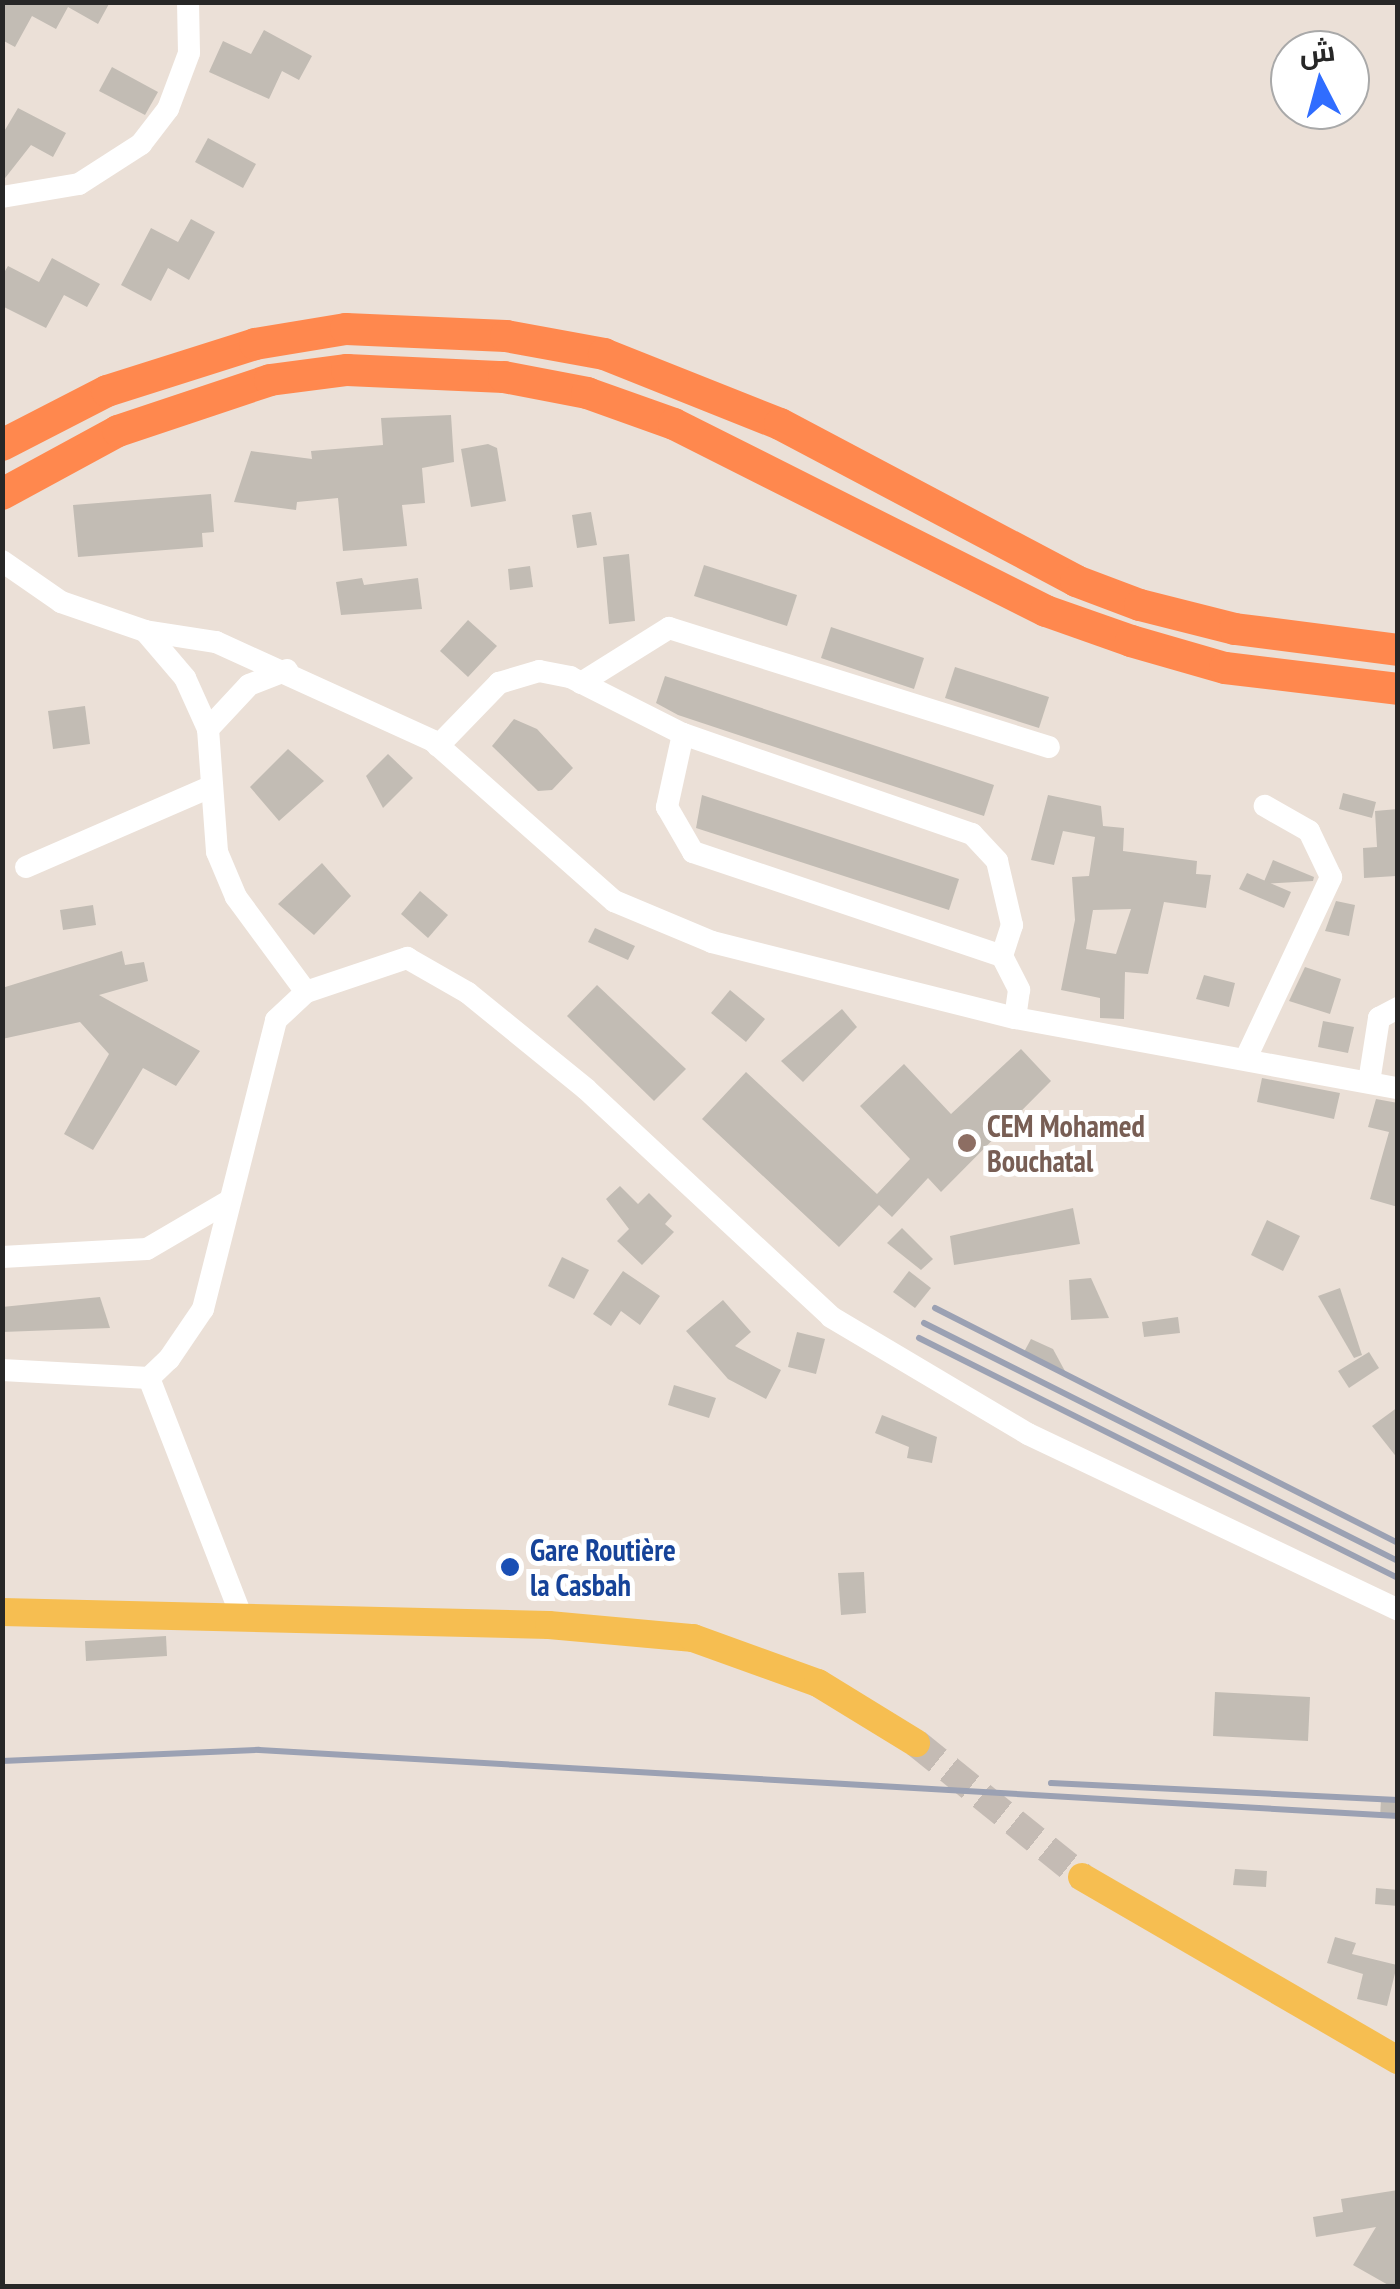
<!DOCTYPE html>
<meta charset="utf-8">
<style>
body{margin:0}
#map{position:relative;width:1400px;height:2289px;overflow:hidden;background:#ebe0d7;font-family:"PT Sans Narrow",Cairo,sans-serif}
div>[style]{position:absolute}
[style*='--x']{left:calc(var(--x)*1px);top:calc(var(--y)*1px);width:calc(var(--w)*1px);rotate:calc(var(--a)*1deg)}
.building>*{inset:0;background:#c2bcb4}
.major-tunnel>*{height:28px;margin-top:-14px;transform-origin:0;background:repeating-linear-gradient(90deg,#c4bbb4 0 28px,transparent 0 42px)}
.minor>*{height:22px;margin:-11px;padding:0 11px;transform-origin:11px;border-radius:11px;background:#fff}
.major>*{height:28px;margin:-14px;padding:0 14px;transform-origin:14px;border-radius:14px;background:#f6be51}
.highway>*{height:32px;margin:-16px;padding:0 16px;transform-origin:16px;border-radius:16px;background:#ff884e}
.rail>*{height:6px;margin:-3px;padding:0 3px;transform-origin:3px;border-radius:3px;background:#9ba1b3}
.dots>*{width:28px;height:28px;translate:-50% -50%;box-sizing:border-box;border:5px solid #fff;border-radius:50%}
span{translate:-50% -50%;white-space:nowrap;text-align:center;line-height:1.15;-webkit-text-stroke:10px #fff;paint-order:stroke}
.education-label{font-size:30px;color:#785e54;font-weight:700}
.left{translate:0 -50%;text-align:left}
.transit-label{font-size:30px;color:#164399;font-weight:700}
.frame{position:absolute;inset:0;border:5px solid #272727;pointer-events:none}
.north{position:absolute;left:1270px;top:30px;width:100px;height:100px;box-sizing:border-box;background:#fff;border:2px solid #a9a9a9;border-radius:50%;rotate:354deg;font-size:28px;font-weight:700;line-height:40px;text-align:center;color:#272727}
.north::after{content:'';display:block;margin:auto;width:35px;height:45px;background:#306dff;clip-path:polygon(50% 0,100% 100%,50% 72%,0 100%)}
</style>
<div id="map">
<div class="building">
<div style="clip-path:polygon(2px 2px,110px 2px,98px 24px,68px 7px,56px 29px,32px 16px,15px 47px,2px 40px)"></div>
<div style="clip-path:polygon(264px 30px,312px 56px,299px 80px,282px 71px,269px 99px,209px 72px,223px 41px,251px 54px)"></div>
<div style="clip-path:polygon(112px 67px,158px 92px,145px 115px,99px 91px)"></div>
<div style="clip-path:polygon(18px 108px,66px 133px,53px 157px,31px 145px,2px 182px,2px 135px)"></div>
<div style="clip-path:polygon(208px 138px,256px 164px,243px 188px,195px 162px)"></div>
<div style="clip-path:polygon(191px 219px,215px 232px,189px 280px,168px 268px,151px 301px,121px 285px,151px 228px,178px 242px)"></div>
<div style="clip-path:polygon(52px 258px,100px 284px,87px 307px,64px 295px,46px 328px,2px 306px,2px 276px,8px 266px,39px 282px)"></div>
<div style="clip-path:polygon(451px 415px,454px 462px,422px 468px,425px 503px,402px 505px,407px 546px,343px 551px,338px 498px,297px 502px,296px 510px,234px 502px,251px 451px,312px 459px,311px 451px,383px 445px,381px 418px)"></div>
<div style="clip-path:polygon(488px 444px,497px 448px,506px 501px,471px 507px,461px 449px)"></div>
<div style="clip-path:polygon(211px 494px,214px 532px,202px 533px,203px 547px,78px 557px,73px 505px)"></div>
<div style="clip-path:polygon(591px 512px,597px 545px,577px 548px,572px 515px)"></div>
<div style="clip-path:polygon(629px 554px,635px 621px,609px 624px,603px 557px)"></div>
<div style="clip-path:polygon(704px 565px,797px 595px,787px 626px,694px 596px)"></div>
<div style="clip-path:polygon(530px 566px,533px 587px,510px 590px,508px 569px)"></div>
<div style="clip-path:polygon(362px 578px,364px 585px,418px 578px,422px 609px,341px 615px,336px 582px)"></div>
<div style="clip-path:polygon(468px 620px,497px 646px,468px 677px,440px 651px)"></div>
<div style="clip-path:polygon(831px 627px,924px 658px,914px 689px,821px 658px)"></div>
<div style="clip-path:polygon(955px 667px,1049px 697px,1039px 728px,945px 698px)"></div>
<div style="clip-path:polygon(665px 676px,994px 785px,984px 816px,678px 715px,656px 703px)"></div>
<div style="clip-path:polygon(85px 706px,90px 744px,53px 749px,48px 711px)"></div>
<div style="clip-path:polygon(514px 719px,537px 729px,573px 768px,552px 790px,538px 791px,492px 746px)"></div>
<div style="clip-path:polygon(288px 749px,324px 781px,279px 821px,250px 787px)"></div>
<div style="clip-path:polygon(388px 754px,413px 778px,383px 808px,366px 776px)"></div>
<div style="clip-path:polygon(1343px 793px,1376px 802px,1372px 818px,1339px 809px)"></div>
<div style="clip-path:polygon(702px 795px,959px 879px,949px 910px,696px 828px)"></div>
<div style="clip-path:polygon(evenodd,1048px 795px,1101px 806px,1103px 826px,1124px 828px,1123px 851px,1197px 861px,1196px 874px,1211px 875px,1206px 908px,1164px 902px,1148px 974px,1125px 972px,1124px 1019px,1100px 1018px,1100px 998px,1061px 990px,1075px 920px,1072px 877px,1089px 876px,1095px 837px,1063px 831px,1054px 865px,1031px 860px,1048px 795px,1131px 909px,1116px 954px,1086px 949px,1093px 910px,1131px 909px)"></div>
<div style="clip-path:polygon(1398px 809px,1396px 876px,1364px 878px,1363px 848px,1377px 847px,1375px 811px)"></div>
<div style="clip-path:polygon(1273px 860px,1314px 877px,1313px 881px,1263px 884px)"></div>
<div style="clip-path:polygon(322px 863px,351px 896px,314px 935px,278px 904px)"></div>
<div style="clip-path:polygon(1247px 873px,1291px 892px,1284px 908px,1239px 889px)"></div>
<div style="clip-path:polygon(420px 891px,448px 915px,428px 938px,401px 914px)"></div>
<div style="clip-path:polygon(1336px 901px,1355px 905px,1349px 936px,1325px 931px)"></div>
<div style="clip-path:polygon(93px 905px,96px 925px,63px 930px,60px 910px)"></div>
<div style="clip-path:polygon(595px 928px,635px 946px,628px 960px,588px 942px)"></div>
<div style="clip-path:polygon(122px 951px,125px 965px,144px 962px,148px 981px,99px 995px,200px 1051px,176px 1086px,143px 1068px,93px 1150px,64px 1134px,109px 1054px,80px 1022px,2px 1039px,2px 988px)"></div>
<div style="clip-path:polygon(1305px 967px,1341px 979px,1330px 1014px,1289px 1001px)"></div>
<div style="clip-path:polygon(1204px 975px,1235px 983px,1229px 1007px,1196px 999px)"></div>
<div style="clip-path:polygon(597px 985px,686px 1069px,654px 1101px,567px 1016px)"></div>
<div style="clip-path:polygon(730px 990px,765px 1019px,746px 1042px,711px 1013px)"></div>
<div style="clip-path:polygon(842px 1009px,857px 1027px,803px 1082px,781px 1061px)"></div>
<div style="clip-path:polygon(1323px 1021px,1354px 1027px,1348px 1053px,1318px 1047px)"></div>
<div style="clip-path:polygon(1021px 1049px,1051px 1081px,941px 1192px,928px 1178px,892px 1217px,879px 1205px,839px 1247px,702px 1119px,746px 1072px,877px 1194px,910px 1159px,860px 1106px,904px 1064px,951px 1114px)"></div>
<div style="clip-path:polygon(1262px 1078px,1340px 1093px,1334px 1119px,1257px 1102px)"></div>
<div style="clip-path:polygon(1376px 1099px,1398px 1103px,1398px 1207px,1370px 1199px,1389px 1132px,1368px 1127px)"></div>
<div style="clip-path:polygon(620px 1186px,638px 1204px,649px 1193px,672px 1216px,665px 1224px,674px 1232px,642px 1265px,617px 1241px,629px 1229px,606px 1199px)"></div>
<div style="clip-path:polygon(1073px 1208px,1080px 1244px,954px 1265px,950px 1236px)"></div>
<div style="clip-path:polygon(1267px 1220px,1300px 1236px,1283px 1271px,1251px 1255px)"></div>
<div style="clip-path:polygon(902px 1228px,933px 1259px,921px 1270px,887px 1243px)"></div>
<div style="clip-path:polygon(562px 1257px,589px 1270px,574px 1299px,548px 1286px)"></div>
<div style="clip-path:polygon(623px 1271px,660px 1296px,640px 1325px,621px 1311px,611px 1326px,593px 1314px)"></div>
<div style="clip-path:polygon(909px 1271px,931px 1288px,915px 1308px,893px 1292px)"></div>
<div style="clip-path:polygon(1091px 1278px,1109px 1318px,1071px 1320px,1069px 1280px)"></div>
<div style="clip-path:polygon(1340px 1288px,1362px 1355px,1354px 1358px,1318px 1296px)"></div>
<div style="clip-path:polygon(100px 1297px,110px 1328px,2px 1332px,2px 1307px)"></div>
<div style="clip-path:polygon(723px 1300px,751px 1332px,735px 1346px,781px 1370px,766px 1399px,728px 1379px,686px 1331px)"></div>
<div style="clip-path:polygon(1178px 1317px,1180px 1333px,1144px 1337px,1142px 1322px)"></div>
<div style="clip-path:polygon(797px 1332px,825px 1339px,816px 1374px,788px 1367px)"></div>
<div style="clip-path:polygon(1031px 1339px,1053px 1349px,1066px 1373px,1024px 1352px)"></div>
<div style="clip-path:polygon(1369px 1352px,1379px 1368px,1349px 1388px,1338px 1371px)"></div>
<div style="clip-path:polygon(674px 1385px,716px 1398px,709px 1418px,668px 1405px)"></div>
<div style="clip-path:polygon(1398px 1407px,1398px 1459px,1372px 1426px)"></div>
<div style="clip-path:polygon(882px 1415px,937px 1437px,932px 1463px,907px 1458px,909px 1447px,875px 1433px)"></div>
<div style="clip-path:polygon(864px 1572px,866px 1613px,841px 1615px,838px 1573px)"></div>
<div style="clip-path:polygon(166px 1636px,167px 1656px,86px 1661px,85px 1641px)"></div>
<div style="clip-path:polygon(1215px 1692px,1310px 1697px,1308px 1741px,1213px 1736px)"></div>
<div style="clip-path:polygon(1381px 1799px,1398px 1800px,1398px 1818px,1380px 1818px)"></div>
<div style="clip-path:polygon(1235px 1869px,1267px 1871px,1266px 1887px,1233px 1885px)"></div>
<div style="clip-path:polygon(1376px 1888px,1398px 1890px,1398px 1906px,1375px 1904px)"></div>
<div style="clip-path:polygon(1335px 1937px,1356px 1943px,1352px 1954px,1397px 1965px,1387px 2006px,1357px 1999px,1363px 1974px,1327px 1963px)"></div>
<div style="clip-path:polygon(1398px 2190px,1398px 2286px,1390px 2286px,1353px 2265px,1376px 2227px,1316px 2237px,1313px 2217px,1343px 2212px,1341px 2199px)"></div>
</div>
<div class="major-tunnel">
<div style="--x:916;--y:1743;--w:213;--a:38.9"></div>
</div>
<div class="minor">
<div style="--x:2;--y:197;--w:78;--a:-9.6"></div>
<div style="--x:79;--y:184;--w:74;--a:-32.8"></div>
<div style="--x:141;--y:144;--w:44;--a:-52.4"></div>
<div style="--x:168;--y:109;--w:60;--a:-69.4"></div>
<div style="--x:189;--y:53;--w:51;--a:-91.1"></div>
<div style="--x:2;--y:561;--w:72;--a:34.8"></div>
<div style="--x:61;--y:602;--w:89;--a:19"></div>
<div style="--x:145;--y:631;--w:62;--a:49.6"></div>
<div style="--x:185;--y:678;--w:56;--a:65.7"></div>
<div style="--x:208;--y:729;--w:123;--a:85.8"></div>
<div style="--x:217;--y:852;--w:49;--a:67.1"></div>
<div style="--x:236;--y:897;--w:118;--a:53.6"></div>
<div style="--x:145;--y:631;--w:72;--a:8.8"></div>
<div style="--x:216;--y:642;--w:239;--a:24.5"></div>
<div style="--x:433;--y:741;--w:242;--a:41.5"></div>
<div style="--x:614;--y:901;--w:106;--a:22.7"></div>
<div style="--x:712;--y:942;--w:312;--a:14.1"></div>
<div style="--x:1015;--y:1018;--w:389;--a:10.4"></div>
<div style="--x:581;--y:683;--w:104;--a:-32"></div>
<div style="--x:669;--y:628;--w:398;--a:17.4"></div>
<div style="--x:208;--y:729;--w:60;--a:-47"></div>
<div style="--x:249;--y:685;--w:41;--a:-21.5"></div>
<div style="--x:683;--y:734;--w:306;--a:19.1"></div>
<div style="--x:972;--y:834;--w:37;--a:47"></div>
<div style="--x:997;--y:861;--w:66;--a:76.8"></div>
<div style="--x:1012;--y:925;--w:33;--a:108"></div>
<div style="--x:438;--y:746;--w:88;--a:-45.9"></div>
<div style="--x:499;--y:683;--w:42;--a:-16.7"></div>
<div style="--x:539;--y:671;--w:32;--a:11"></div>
<div style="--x:570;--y:677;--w:127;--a:26.8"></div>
<div style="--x:683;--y:734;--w:75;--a:102.4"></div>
<div style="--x:667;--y:807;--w:52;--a:60"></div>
<div style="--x:693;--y:852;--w:326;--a:18.6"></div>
<div style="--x:1002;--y:956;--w:38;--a:63"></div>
<div style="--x:1019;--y:990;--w:28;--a:98"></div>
<div style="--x:26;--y:867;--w:198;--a:-23.5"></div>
<div style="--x:1246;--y:1058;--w:200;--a:-64.8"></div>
<div style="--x:1331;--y:877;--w:51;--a:-115.6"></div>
<div style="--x:1309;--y:831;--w:51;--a:-150.4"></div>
<div style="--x:1369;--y:1082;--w:65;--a:-81.1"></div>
<div style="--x:1379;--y:1018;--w:21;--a:-28"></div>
<div style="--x:2;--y:1257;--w:145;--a:-3.2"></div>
<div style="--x:147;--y:1249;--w:95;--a:-30.3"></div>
<div style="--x:2;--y:1370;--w:147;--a:3.1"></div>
<div style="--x:149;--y:1378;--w:28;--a:-44"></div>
<div style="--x:169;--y:1359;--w:60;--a:-55.8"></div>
<div style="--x:203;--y:1309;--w:298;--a:-75.8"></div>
<div style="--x:276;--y:1020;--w:41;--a:-43"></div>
<div style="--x:306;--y:992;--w:107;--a:-18.6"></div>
<div style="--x:407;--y:958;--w:70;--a:29.8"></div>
<div style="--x:468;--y:993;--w:152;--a:39.1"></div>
<div style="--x:586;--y:1089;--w:335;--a:42.9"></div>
<div style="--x:831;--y:1317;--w:229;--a:30.7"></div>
<div style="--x:1028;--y:1434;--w:410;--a:25.4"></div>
<div style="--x:149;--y:1378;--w:257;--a:68.8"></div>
</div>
<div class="major">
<div style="--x:2;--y:1612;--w:547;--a:1.36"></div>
<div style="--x:549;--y:1625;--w:145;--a:5.2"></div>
<div style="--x:693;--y:1638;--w:133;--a:19.8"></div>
<div style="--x:818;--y:1683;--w:115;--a:31.5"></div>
<div style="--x:1082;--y:1877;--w:365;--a:30.1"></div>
</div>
<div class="highway">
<div style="--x:2;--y:445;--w:118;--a:-27.2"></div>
<div style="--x:107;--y:391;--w:155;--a:-17.6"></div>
<div style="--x:255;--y:344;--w:92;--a:-9.4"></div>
<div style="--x:346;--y:329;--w:160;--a:2.5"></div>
<div style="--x:506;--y:336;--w:100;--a:10.4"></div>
<div style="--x:604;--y:354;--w:189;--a:21.7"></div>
<div style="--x:780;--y:424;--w:335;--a:27.9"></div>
<div style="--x:1076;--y:581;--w:68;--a:20.6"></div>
<div style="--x:1140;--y:605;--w:98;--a:14.2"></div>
<div style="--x:1235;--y:629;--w:164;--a:7.3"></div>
<div style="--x:2;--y:494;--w:132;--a:-28.5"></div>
<div style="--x:118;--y:431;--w:160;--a:-18.5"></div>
<div style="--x:270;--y:380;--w:78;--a:-7.4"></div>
<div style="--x:347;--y:370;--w:157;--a:2.6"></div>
<div style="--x:504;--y:377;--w:85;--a:10.9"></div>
<div style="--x:587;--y:393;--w:92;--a:19.6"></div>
<div style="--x:674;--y:424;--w:416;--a:26.7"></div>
<div style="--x:1046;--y:611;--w:90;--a:19.4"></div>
<div style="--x:1131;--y:641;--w:98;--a:16"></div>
<div style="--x:1225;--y:668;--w:174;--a:6.9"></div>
</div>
<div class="rail">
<div style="--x:935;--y:1308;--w:519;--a:26.91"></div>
<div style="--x:924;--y:1323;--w:530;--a:26.66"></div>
<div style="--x:919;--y:1338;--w:536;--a:26.61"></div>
<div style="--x:2;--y:1761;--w:257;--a:-2.5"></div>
<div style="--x:259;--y:1750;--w:1141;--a:3.32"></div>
<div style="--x:1051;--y:1783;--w:347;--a:2.8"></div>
</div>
<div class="dots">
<div style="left:967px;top:1143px;background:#8d6e63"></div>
<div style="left:510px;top:1567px;background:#1a4fb4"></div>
</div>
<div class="education-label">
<span class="left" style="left:987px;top:1143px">CEM Mohamed<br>Bouchatal</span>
</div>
<div class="transit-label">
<span class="left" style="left:530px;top:1567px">Gare Routière<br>la Casbah</span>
</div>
<div class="frame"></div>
<div class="north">ش</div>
</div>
